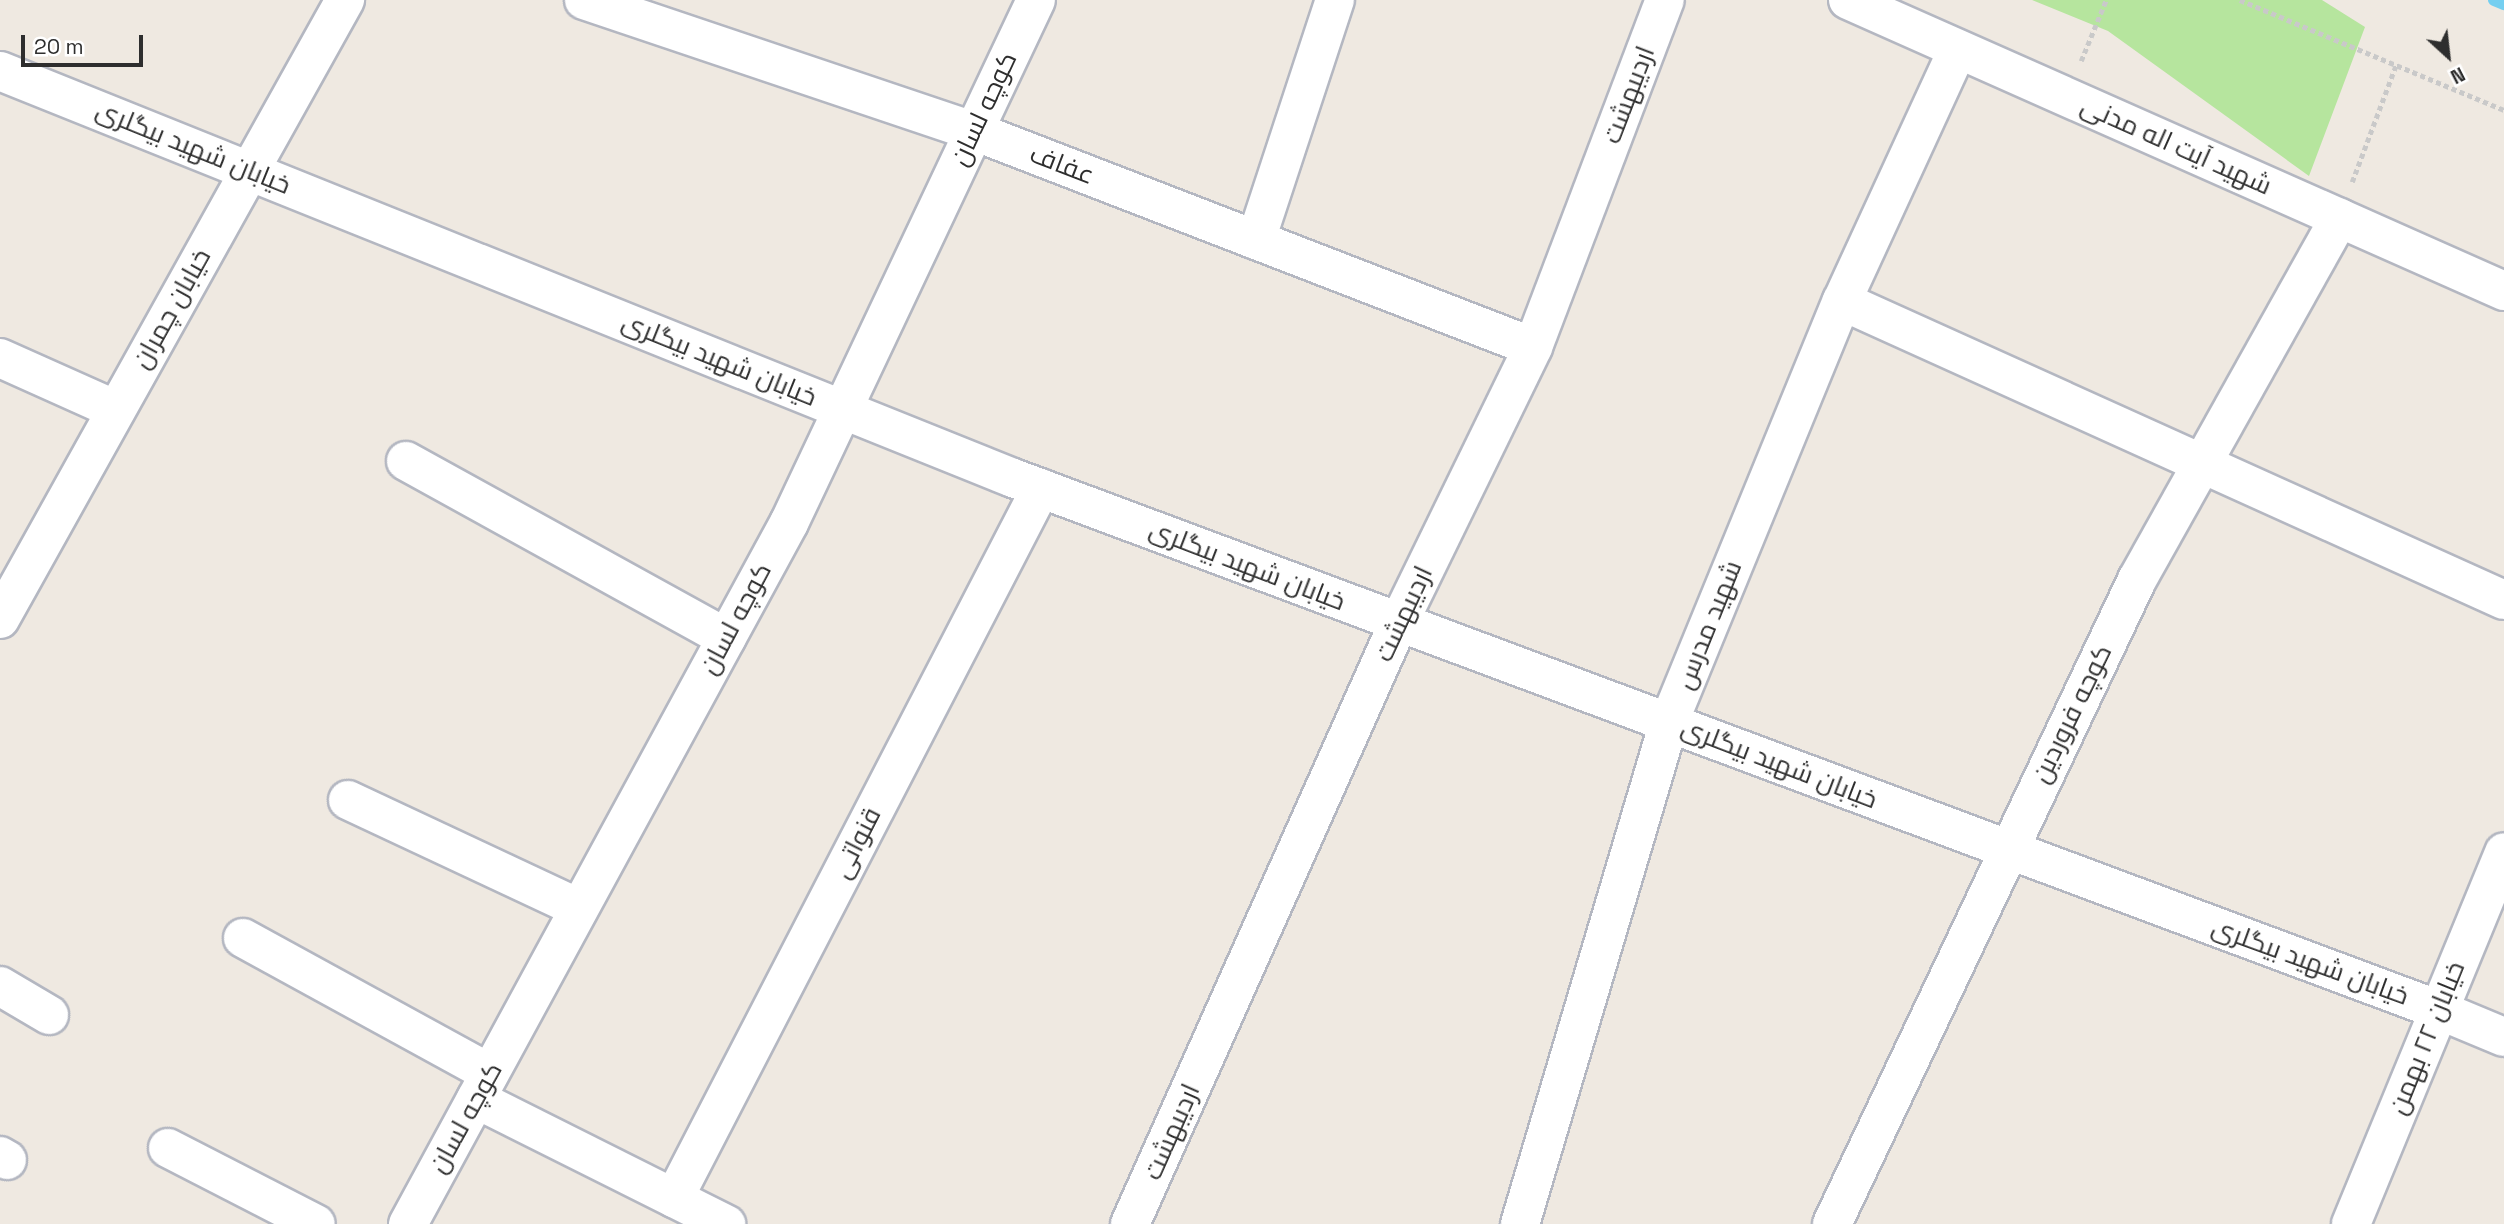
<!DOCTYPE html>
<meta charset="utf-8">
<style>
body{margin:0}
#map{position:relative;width:2504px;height:1224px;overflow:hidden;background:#efe9e1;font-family:"Space Grotesk",Cairo,sans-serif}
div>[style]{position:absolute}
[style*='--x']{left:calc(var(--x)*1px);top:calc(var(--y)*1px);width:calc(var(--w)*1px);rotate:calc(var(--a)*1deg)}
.green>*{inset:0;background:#b6e59e}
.stream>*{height:12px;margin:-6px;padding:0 6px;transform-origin:6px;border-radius:6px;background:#75cff0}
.path>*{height:4.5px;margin-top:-2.25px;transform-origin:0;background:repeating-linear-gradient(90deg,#c9c9c9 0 5px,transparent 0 8.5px)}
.roads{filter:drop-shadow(2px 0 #b4b7c1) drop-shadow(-2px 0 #b4b7c1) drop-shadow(0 2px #b4b7c1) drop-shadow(0 -2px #b4b7c1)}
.minor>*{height:38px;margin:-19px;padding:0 19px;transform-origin:19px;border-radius:19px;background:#fff}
.tertiary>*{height:38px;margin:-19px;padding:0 19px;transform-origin:19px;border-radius:19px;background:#fff}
.secondary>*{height:38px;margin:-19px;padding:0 19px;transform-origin:19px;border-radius:19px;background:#fff}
span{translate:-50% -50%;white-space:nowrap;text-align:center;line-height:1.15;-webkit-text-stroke:5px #fff;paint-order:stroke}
.street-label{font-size:26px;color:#2e2e2e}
.north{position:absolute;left:2413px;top:21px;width:70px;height:70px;-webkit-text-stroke:5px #fff;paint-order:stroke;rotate:153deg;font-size:19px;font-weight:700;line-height:28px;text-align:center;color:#2e2e2e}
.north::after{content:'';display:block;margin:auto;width:24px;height:32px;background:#2e2e2e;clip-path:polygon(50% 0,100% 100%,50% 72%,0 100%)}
.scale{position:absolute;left:21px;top:35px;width:122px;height:32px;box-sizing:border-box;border:4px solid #2e2e2e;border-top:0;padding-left:9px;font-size:21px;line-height:24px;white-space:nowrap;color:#2e2e2e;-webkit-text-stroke:5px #fff;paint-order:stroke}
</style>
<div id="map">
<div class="green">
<div style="clip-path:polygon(2032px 0,2322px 0,2365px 27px,2309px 176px,2108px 31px)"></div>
</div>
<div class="stream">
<div style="--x:2494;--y:0;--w:11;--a:22"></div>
</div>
<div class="path">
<div style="--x:2240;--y:0;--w:286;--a:22.6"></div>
<div style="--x:2081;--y:61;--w:66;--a:-67.7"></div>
<div style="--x:2352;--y:182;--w:125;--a:-69.4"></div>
</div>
<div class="roads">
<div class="minor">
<div style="--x:584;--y:0;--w:411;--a:18.6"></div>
<div style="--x:974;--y:131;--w:599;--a:21.13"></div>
<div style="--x:1848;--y:0;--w:718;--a:23.92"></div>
<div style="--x:1256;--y:240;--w:253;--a:-71.8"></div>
<div style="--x:1842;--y:301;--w:726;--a:24.31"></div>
<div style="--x:0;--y:358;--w:127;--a:24.1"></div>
<div style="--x:406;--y:461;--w:366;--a:28.9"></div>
<div style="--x:0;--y:619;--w:709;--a:-60.87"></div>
<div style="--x:348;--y:800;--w:255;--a:25.1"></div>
<div style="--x:243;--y:938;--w:281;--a:28.7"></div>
<div style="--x:0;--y:986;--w:57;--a:30.6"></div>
<div style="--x:2439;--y:1010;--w:70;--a:22.6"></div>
<div style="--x:476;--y:1099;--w:280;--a:26.6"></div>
<div style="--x:168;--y:1148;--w:166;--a:27.2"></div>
<div style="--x:0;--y:1156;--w:8;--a:30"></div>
<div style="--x:674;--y:1198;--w:799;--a:-62.67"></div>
<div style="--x:408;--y:1224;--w:798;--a:-61.48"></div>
<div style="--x:789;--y:523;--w:578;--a:-64.72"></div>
<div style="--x:1130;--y:1224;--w:659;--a:-65.92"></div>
<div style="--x:1399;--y:622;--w:306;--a:-64"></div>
<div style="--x:1533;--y:347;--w:371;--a:-69.2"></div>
<div style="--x:1520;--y:1224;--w:524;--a:-73.47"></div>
<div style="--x:1669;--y:722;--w:455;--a:-67.7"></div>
<div style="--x:1842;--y:301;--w:277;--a:-65.3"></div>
<div style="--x:1832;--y:1224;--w:713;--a:-64.66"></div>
<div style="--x:2137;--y:580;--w:415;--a:-60.8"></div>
</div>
<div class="tertiary">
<div style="--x:0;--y:71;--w:1092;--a:21.89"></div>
<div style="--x:1013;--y:478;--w:1522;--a:20.46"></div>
</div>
<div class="secondary">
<div style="--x:2351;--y:1224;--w:402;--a:-67.6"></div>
</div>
</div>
<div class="street-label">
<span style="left:1629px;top:95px;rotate:-69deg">اردیبهشت</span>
<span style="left:984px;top:109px;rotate:-65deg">کوچه لسان</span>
<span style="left:2176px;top:146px;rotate:24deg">شهید آیت اله مدنی</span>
<span style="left:193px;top:148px;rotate:22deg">خیابان شهید بیگلری</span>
<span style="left:1062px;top:165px;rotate:21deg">عفاف</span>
<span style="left:172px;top:309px;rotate:-61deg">خیابان چمران</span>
<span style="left:719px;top:360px;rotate:22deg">خیابان شهید بیگلری</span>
<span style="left:1247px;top:566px;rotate:21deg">خیابان شهید بیگلری</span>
<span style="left:1404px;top:614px;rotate:-65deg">اردیبهشت</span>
<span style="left:736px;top:619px;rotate:-62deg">کوچه لسان</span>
<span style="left:1709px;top:625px;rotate:-68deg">شهید مدرس</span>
<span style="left:2072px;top:714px;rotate:-64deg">کوچه فروردین</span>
<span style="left:1779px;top:764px;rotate:21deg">خیابان شهید بیگلری</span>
<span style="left:857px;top:843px;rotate:-63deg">قنواتی</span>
<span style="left:2310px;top:962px;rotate:20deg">خیابان شهید بیگلری</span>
<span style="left:2427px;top:1038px;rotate:-68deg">خیابان ۲۲ بهمن</span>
<span style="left:466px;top:1118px;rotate:-61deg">کوچه لسان</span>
<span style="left:1172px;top:1132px;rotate:-66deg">اردیبهشت</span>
</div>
<div class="north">N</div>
<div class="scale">20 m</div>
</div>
